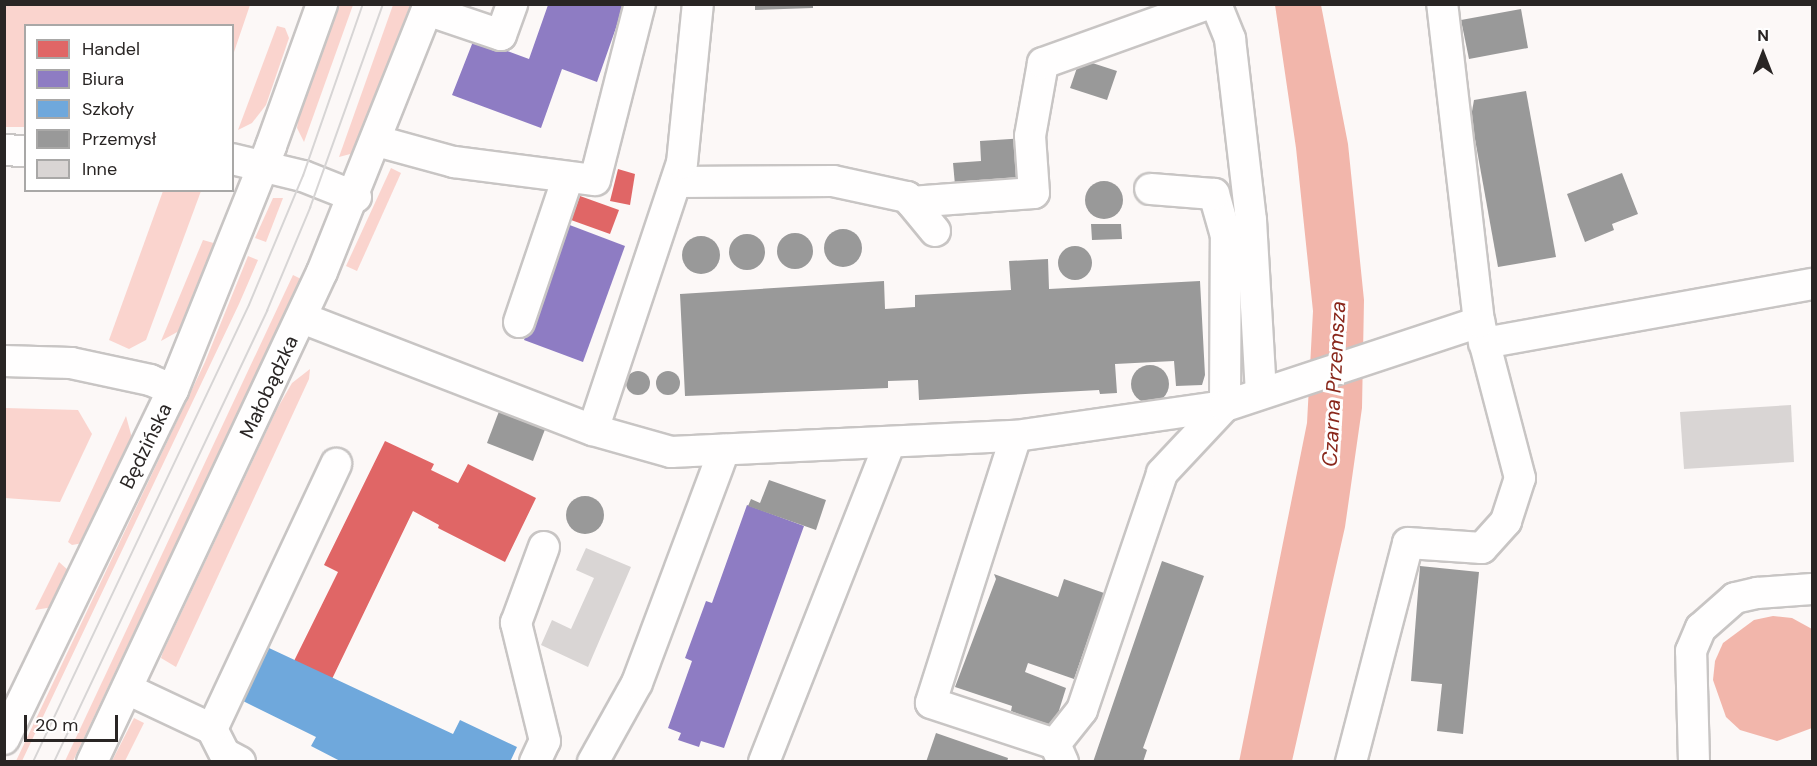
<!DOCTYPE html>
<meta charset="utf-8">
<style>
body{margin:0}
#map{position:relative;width:1817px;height:766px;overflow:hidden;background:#fcf8f7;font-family:"DM Sans",sans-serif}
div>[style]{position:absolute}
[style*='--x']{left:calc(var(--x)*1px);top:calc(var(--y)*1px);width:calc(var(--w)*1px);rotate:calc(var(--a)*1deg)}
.green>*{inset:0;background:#fad4ce}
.water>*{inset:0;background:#f2b6ab}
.shops>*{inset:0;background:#e06666}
.offices>*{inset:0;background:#8e7cc3}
.schools>*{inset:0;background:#6fa8dc}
.industry>*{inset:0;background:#999}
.round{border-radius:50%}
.building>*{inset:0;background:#d9d5d4}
.roads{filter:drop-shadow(2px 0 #c8c5c4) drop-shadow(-2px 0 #c8c5c4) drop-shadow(0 2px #c8c5c4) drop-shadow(0 -2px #c8c5c4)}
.minor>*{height:30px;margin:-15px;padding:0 15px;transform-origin:15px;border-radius:15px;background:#fffefe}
.tram>*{height:1.5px;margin:-0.75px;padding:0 0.75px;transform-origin:0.75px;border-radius:0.75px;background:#d7d5d5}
span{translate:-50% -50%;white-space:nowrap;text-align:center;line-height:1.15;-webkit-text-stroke:6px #fff;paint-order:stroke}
.street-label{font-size:20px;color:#292524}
.water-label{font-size:21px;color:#89271b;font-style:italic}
.frame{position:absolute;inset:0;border:6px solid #292524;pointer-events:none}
.legend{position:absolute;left:24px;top:24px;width:210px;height:168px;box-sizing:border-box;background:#fff;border:2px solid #a9a8a7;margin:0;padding:8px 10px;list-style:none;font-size:18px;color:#292524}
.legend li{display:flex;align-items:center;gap:12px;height:30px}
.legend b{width:30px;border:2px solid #a9a8a7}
.north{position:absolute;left:1733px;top:24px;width:60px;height:60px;-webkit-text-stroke:4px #fff;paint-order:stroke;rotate:0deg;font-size:16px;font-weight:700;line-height:24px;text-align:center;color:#292524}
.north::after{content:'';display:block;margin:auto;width:21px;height:27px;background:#292524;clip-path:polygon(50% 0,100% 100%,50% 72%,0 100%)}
.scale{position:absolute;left:24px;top:715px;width:94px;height:27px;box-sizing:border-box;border:3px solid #292524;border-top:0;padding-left:8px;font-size:18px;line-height:21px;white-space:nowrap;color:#292524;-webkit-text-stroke:4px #fff;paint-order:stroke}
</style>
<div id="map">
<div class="green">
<div style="clip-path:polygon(4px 5px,5px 4px,250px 5px,233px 55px,232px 26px,26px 26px,25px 127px,5px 127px)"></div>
<div style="clip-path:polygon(337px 5px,353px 5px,304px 142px,297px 128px,299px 114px)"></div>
<div style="clip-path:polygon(393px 5px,410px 5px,354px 153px,339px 157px)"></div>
<div style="clip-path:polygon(277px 26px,285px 28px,289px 38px,266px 105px,252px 123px,238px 130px)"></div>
<div style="clip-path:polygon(391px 168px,401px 173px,357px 271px,346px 266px)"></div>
<div style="clip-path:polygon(163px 191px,201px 191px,146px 340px,129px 349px,109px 340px)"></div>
<div style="clip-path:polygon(273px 198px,283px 198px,266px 242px,255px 238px)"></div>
<div style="clip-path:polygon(203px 240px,217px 244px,184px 323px,179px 331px,161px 341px)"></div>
<div style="clip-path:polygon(248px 256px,258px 260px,239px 304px,22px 761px,16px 761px,205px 362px)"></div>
<div style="clip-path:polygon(293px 275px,301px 279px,73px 761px,65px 761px)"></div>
<div style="clip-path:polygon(310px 369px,309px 379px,176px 667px,161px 658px,163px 652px,277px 409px,292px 383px)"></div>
<div style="clip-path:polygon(5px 408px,78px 410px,92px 434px,60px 502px,5px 498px)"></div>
<div style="clip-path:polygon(126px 416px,132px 438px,83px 543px,72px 545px,68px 542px)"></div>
<div style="clip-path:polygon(59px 562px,69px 571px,53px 607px,35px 610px)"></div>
<div style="clip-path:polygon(134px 718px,144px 723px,125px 761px,112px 761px)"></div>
</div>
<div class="water">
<div style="clip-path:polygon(1275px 5px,1321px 5px,1348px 144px,1364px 300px,1362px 408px,1345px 527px,1292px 761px,1239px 762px,1307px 423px,1313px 311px,1296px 148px)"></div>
<div style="clip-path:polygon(1773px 616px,1792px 618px,1812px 629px,1812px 728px,1777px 741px,1740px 730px,1726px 717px,1713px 680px,1715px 661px,1723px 643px,1754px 620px)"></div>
</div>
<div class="shops">
<div style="clip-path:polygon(618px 169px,635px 174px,630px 205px,610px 201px)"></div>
<div style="clip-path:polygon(580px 196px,619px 210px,610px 234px,571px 220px)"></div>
<div style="clip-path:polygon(385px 441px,434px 464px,431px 470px,458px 483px,468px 464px,536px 498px,505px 562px,438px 528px,439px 525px,413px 511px,332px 679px,294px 661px,338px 572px,324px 565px)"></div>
</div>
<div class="offices">
<div style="clip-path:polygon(548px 5px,624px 5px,597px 82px,562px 69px,541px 128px,452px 95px,474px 39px,529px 59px)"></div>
<div style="clip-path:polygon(567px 224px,625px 246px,583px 362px,524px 340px)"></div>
<div style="clip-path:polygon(747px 505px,804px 526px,724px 748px,701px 741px,699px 747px,678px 740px,681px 733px,668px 728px,692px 661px,685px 658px,706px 601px,712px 603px)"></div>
</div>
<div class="schools">
<div style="clip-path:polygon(269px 648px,453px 734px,460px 720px,517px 747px,510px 762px,342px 762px,311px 746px,316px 737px,243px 701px)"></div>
</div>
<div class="industry">
<div style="clip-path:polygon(755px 4px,813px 4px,813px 8px,755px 10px)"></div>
<div style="clip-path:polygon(1521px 9px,1528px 48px,1469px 59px,1461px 20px)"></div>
<div style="clip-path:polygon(1080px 59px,1117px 71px,1107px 100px,1070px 88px)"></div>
<div style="clip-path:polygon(1526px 91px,1556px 257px,1498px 267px,1471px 117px,1474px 100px)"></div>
<div style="clip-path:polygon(1026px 138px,1031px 190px,956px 196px,953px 163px,981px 161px,980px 141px)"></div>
<div style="clip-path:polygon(1622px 173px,1638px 214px,1612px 224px,1614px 230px,1585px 242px,1567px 194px)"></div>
<div class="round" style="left:1085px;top:181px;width:38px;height:38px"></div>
<div style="clip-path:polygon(1091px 224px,1121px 224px,1122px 239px,1092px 240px)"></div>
<div class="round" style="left:824px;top:229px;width:38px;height:38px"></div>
<div class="round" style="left:777px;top:233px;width:36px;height:36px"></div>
<div class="round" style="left:729px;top:234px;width:36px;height:36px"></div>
<div class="round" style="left:682px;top:236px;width:38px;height:38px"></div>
<div class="round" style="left:1058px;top:246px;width:34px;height:34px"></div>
<div style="clip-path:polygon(1048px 259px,1049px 289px,1200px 281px,1205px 375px,1202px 385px,1176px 386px,1174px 361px,1115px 364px,1117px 393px,1100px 394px,1099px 390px,919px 400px,918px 380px,888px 381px,888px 388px,685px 396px,680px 294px,884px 281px,885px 309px,915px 307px,915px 295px,1011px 290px,1009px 261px)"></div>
<div class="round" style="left:1131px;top:365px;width:38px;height:38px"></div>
<div class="round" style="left:626px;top:371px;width:24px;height:24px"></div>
<div class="round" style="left:656px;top:371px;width:24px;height:24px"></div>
<div style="clip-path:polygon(501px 406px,547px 424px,533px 461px,487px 443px)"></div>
<div style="clip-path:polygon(769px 480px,826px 500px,816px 530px,748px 506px,751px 499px,760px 503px)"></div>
<div class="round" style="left:566px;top:496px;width:38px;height:38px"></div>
<div style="clip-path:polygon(1162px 561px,1204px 576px,1143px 748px,1147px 750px,1143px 762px,1093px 762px)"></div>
<div style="clip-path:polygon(1420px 566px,1479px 572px,1463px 734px,1437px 731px,1442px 684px,1411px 681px)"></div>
<div style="clip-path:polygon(994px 574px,1058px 597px,1064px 579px,1104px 593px,1074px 679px,1028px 663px,1025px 672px,1066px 688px,1056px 720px,1048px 725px,1011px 711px,1012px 706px,955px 687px,996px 579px)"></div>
<div style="clip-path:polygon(936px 733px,1008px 758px,1007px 762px,926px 762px)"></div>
</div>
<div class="building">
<div style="clip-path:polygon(1791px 405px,1794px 462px,1684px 469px,1680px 412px)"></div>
<div style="clip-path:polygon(586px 548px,631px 567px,588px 667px,541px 645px,552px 620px,571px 629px,594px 578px,576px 570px)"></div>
</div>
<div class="roads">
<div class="minor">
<div style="--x:1216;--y:4;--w:38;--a:68"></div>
<div style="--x:1230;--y:39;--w:182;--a:83.4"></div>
<div style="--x:1251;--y:220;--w:173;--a:86.7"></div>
<div style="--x:427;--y:10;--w:78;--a:18.7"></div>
<div style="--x:501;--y:35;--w:33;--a:-70"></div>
<div style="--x:377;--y:141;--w:80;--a:15.3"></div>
<div style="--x:454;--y:162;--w:142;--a:7.3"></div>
<div style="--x:595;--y:180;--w:182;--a:-75.7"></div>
<div style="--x:4;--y:150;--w:22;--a:3"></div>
<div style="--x:232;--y:159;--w:73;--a:13.5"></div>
<div style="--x:303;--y:176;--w:57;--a:21.6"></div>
<div style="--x:676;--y:182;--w:157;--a:-0.4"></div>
<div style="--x:833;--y:181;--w:76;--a:12.2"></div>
<div style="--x:907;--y:197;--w:44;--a:50.5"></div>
<div style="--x:911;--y:202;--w:123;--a:-4.2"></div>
<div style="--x:1034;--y:193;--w:57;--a:-94"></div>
<div style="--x:1030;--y:136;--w:74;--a:-79.9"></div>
<div style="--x:1043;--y:63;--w:175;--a:-19.7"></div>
<div style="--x:302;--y:318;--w:312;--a:21.1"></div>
<div style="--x:593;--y:430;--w:81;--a:15.8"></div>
<div style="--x:671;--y:452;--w:345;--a:-2.7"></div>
<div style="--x:1016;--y:436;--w:211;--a:-8.2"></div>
<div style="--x:1225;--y:406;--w:170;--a:-89.7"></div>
<div style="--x:1226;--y:236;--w:44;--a:-105.9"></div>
<div style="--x:1214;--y:194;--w:64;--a:-175.5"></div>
<div style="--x:519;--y:322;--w:153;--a:-71.3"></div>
<div style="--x:1484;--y:343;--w:333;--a:-10.2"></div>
<div style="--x:4;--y:361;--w:67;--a:1.7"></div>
<div style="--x:71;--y:363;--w:81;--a:12.1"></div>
<div style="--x:150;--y:380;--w:25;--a:23"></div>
<div style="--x:593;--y:430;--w:281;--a:-71.6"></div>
<div style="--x:682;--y:163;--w:160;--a:-84.3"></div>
<div style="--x:1016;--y:436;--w:280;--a:107.7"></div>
<div style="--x:931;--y:703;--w:131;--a:18.3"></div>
<div style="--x:127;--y:689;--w:94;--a:25.2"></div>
<div style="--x:212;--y:729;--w:28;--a:63"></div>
<div style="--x:225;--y:754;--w:17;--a:28"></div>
<div style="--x:212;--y:729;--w:293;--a:-64.9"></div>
<div style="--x:4;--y:739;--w:388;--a:-64.2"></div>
<div style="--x:173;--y:390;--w:263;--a:-68.1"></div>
<div style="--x:271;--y:146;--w:151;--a:-70.2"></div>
<div style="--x:92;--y:762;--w:541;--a:-64.86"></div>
<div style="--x:322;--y:272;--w:289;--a:-68.2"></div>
<div style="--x:535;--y:762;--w:23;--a:-65"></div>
<div style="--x:545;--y:741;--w:122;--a:-103.8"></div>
<div style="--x:516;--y:623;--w:81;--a:-69.8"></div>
<div style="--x:593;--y:762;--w:90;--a:-60.9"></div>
<div style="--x:637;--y:683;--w:249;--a:-69.5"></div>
<div style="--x:764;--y:762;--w:344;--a:-68.5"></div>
<div style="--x:1063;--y:762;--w:20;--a:-114"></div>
<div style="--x:1055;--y:744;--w:43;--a:-51.5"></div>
<div style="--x:1082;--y:710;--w:250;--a:-71.3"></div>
<div style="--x:1162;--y:473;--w:92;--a:-46.8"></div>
<div style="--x:1225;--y:406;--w:268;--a:-18.3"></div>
<div style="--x:1351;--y:762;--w:226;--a:-75.4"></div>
<div style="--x:1408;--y:543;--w:74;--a:3.9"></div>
<div style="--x:1482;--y:548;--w:36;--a:-48"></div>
<div style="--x:1506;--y:521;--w:45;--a:-72"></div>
<div style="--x:1520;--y:478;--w:161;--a:-104.7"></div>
<div style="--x:1479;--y:322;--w:320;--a:-96.6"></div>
<div style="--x:1694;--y:762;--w:111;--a:-91.5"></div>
<div style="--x:1691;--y:651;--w:25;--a:-67"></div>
<div style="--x:1701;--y:628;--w:45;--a:-41.4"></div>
<div style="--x:1735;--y:598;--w:23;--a:-13"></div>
<div style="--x:1757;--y:593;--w:55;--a:-4.2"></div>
</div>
</div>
<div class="tram">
<div style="--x:33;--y:762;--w:505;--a:-64.7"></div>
<div style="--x:249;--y:305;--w:140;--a:-67.3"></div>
<div style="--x:303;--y:176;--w:182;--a:-70.8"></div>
<div style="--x:54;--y:762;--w:499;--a:-64.7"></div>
<div style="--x:267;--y:311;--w:112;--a:-67.3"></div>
<div style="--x:310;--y:208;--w:217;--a:-70.3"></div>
</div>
<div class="street-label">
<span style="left:269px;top:387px;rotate:-65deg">Małobądzka</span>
<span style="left:146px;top:446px;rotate:-64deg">Będzińska</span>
</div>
<div class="water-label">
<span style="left:1334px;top:384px;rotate:-87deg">Czarna Przemsza</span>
</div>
<div class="frame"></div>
<ul class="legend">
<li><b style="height:16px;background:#e06666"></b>Handel</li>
<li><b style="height:16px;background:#8e7cc3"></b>Biura</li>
<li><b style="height:16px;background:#6fa8dc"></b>Szkoły</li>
<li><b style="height:16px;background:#999"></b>Przemysł</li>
<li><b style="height:16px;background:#d9d5d4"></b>Inne</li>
</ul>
<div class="north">N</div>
<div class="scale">20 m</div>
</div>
